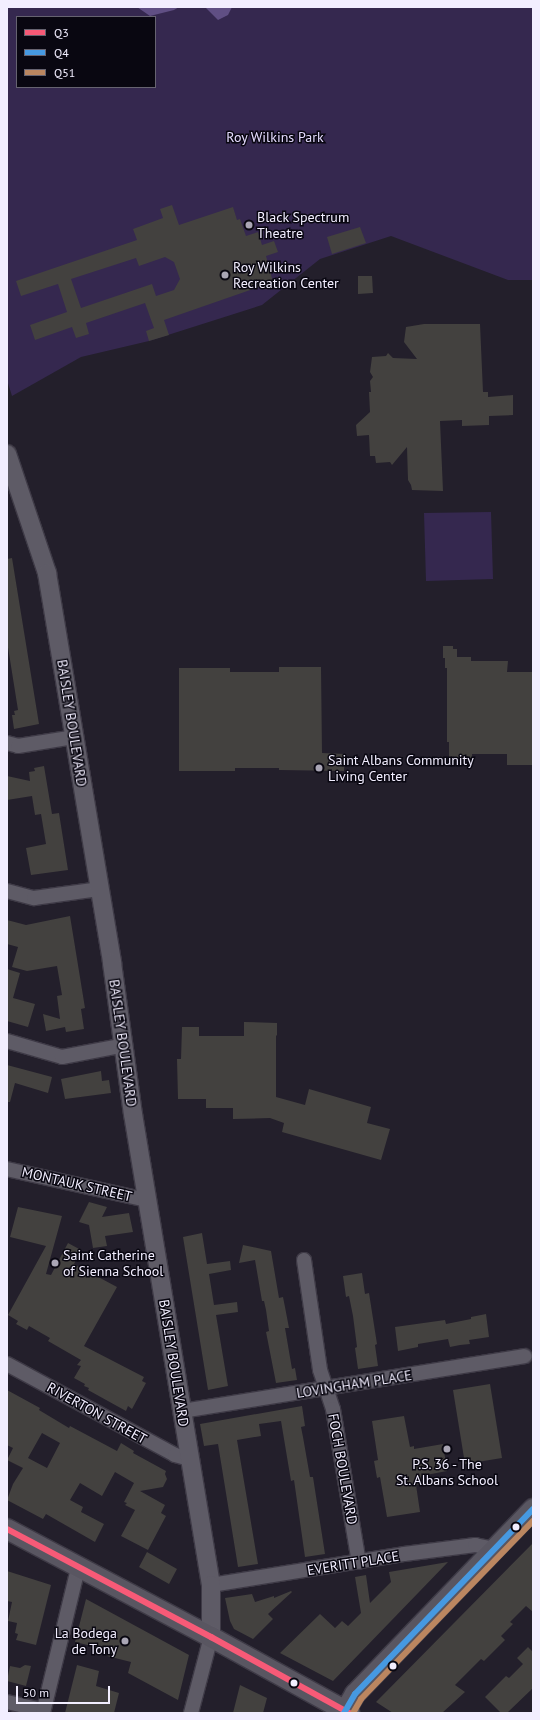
<!DOCTYPE html>
<style>
body{margin:0}
#map{position:relative;width:540px;height:1720px;overflow:hidden;background:#231f2b;font-family:"PT Sans",sans-serif}
div>[style]{position:absolute}
[style*='--x']{left:calc(var(--x)*1px);top:calc(var(--y)*1px);width:calc(var(--w)*1px);rotate:calc(var(--a)*1deg)}
.green>*{inset:0;background:#35284f}
.water>*{inset:0;background:#604f84}
.building>*{inset:0;background:#43413f}
.roads{filter:drop-shadow(1px 0 #3e3a46) drop-shadow(-1px 0 #3e3a46) drop-shadow(0 1px #3e3a46) drop-shadow(0 -1px #3e3a46)}
.minor>*{height:14px;margin:-7px;padding:0 7px;transform-origin:7px;border-radius:7px;background:#5e5b66}
.tertiary>*{height:18px;margin:-9px;padding:0 9px;transform-origin:9px;border-radius:9px;background:#5e5b66}
.secondary>*{height:20px;margin:-10px;padding:0 10px;transform-origin:10px;border-radius:10px;background:#595661}
.bus-1>*{height:6px;margin:-3px;padding:0 3px;transform-origin:3px;border-radius:3px;background:#f75a77}
.bus-2>*{height:6px;margin:-3px;padding:0 3px;transform-origin:3px;border-radius:3px;background:#4699e1}
.bus-3>*{height:6px;margin:-3px;padding:0 3px;transform-origin:3px;border-radius:3px;background:#bb8660}
.dots>*{width:11px;height:11px;translate:-50% -50%;box-sizing:border-box;border:2px solid #090711;border-radius:50%}
span{translate:-50% -50%;white-space:nowrap;text-align:center;line-height:1.15;-webkit-text-stroke:3px #090711;paint-order:stroke}
.park-label{font-size:14px;color:#e5dcff}
.poi-label{font-size:14px;color:#f2eeff}
.left{translate:0 -50%;text-align:left}
.right{translate:-100% -50%;text-align:right}
.street-label{font-size:14px;color:#f2eeff}
.frame{position:absolute;inset:0;border:8px solid #f2eeff;pointer-events:none}
.legend{position:absolute;left:16px;top:16px;width:140px;height:72px;box-sizing:border-box;background:#090711;border:1px solid #666370;margin:0;padding:5px 7px;list-style:none;font-size:12px;color:#f2eeff}
.legend li{display:flex;align-items:center;gap:8px;height:20px}
.legend b{width:20px;border:1px solid #666370}
.scale{position:absolute;left:16px;top:1686px;width:94px;height:18px;box-sizing:border-box;border:2px solid #f2eeff;border-top:0;padding-left:5px;font-size:12px;line-height:14px;white-space:nowrap;color:#f2eeff;-webkit-text-stroke:3px #090711;paint-order:stroke}
</style>
<div id="map">
<div class="green">
<div style="clip-path:polygon(evenodd,7px 7px,533px 7px,533px 280px,508px 280px,391px 236px,320px 259px,262px 305px,149px 341px,81px 357px,12px 396px,7px 380px,7px 7px,17px 17px,155px 17px,155px 87px,17px 87px,17px 17px)"></div>
<div style="clip-path:polygon(491px 512px,493px 579px,426px 581px,424px 513px)"></div>
</div>
<div class="water">
<div style="clip-path:polygon(137px 7px,179px 7px,174px 10px,150px 16px)"></div>
<div style="clip-path:polygon(205px 7px,232px 7px,228px 15px,218px 20px)"></div>
</div>
<div class="building">
<div style="clip-path:polygon(evenodd,172px 205px,179px 225px,233px 207px,237px 220px,240px 219px,246px 236px,258px 232px,262px 245px,274px 241px,278px 252px,266px 256px,273px 282px,164px 320px,169px 335px,149px 341px,146px 331px,154px 328px,145px 303px,86px 323px,89px 334px,76px 338px,72px 327px,35px 340px,30px 325px,67px 312px,58px 284px,21px 296px,16px 281px,137px 240px,133px 229px,163px 218px,160px 209px,172px 205px,165px 257px,174px 262px,180px 279px,174px 290px,156px 296px,152px 284px,81px 308px,71px 279px,136px 258px,139px 266px,165px 257px)"></div>
<div style="clip-path:polygon(360px 227px,366px 243px,332px 254px,327px 237px)"></div>
<div style="clip-path:polygon(358px 276px,372px 276px,373px 293px,358px 294px)"></div>
<div style="clip-path:polygon(424px 324px,480px 324px,483px 392px,488px 392px,488px 397px,513px 395px,513px 415px,489px 416px,489px 425px,462px 426px,462px 420px,440px 421px,443px 491px,412px 490px,411px 485px,408px 480px,407px 447px,392px 465px,390px 462px,376px 463px,375px 456px,370px 456px,369px 435px,357px 436px,356px 425px,370px 412px,369px 392px,371px 392px,370px 381px,373px 377px,370px 372px,372px 357px,386px 356px,388px 353px,393px 358px,417px 359px,404px 342px,406px 327px)"></div>
<div style="clip-path:polygon(12px 558px,39px 724px,14px 729px,12px 715px,15px 715px,14px 711px,18px 710px,7px 641px,7px 559px)"></div>
<div style="clip-path:polygon(443px 646px,453px 646px,453px 649px,457px 649px,457px 657px,471px 657px,471px 661px,508px 661px,507px 672px,533px 672px,533px 765px,507px 765px,507px 754px,472px 754px,472px 758px,449px 758px,449px 742px,447px 742px,447px 668px,445px 668px,445px 658px,443px 658px)"></div>
<div style="clip-path:polygon(279px 667px,321px 667px,322px 753px,345px 754px,344px 771px,279px 770px,279px 768px,235px 768px,235px 771px,179px 771px,179px 668px,230px 668px,230px 672px,279px 672px)"></div>
<div style="clip-path:polygon(44px 766px,52px 814px,59px 813px,68px 870px,31px 875px,26px 848px,46px 844px,41px 814px,35px 815px,32px 796px,7px 800px,7px 776px,30px 781px,29px 772px,35px 771px,34px 768px)"></div>
<div style="clip-path:polygon(70px 916px,85px 1008px,81px 1009px,84px 1029px,66px 1032px,65px 1027px,46px 1031px,43px 1014px,60px 1019px,57px 996px,62px 995px,57px 966px,27px 971px,12px 967px,18px 947px,7px 944px,7px 920px,26px 925px)"></div>
<div style="clip-path:polygon(7px 969px,20px 973px,13px 998px,35px 1004px,28px 1027px,7px 1021px)"></div>
<div style="clip-path:polygon(244px 1022px,277px 1023px,277px 1035px,276px 1036px,276px 1097px,305px 1105px,309px 1089px,371px 1107px,367px 1123px,390px 1129px,381px 1160px,282px 1132px,284px 1123px,270px 1118px,233px 1119px,233px 1108px,206px 1108px,206px 1099px,178px 1099px,177px 1059px,181px 1059px,182px 1027px,199px 1027px,199px 1036px,244px 1036px)"></div>
<div style="clip-path:polygon(7px 1065px,52px 1077px,48px 1093px,15px 1083px,10px 1102px,7px 1102px)"></div>
<div style="clip-path:polygon(101px 1071px,102px 1081px,109px 1080px,111px 1093px,65px 1099px,61px 1079px)"></div>
<div style="clip-path:polygon(89px 1202px,107px 1207px,102px 1217px,129px 1213px,133px 1232px,105px 1236px,107px 1246px,93px 1248px,89px 1225px,79px 1222px)"></div>
<div style="clip-path:polygon(18px 1207px,62px 1216px,46px 1274px,51px 1275px,68px 1243px,81px 1250px,74px 1264px,117px 1287px,84px 1346px,144px 1377px,142px 1381px,146px 1383px,132px 1409px,128px 1406px,126px 1411px,88px 1390px,89px 1388px,84px 1386px,85px 1384px,74px 1378px,81px 1366px,77px 1365px,81px 1360px,48px 1341px,50px 1338px,29px 1326px,27px 1330px,16px 1324px,18px 1321px,8px 1315px,46px 1246px,10px 1237px)"></div>
<div style="clip-path:polygon(202px 1233px,207px 1264px,230px 1261px,231px 1270px,209px 1274px,214px 1305px,237px 1302px,238px 1312px,216px 1315px,228px 1386px,208px 1390px,183px 1237px)"></div>
<div style="clip-path:polygon(243px 1245px,271px 1251px,279px 1298px,283px 1297px,285px 1307px,289px 1328px,285px 1328px,292px 1369px,295px 1368px,297px 1380px,276px 1383px,268px 1342px,266px 1332px,269px 1331px,266px 1310px,264px 1301px,262px 1301px,255px 1260px,239px 1263px)"></div>
<div style="clip-path:polygon(362px 1273px,365px 1294px,369px 1293px,377px 1344px,375px 1345px,378px 1366px,358px 1369px,355px 1348px,357px 1347px,353px 1316px,349px 1296px,346px 1297px,343px 1276px)"></div>
<div style="clip-path:polygon(486px 1314px,489px 1337px,469px 1340px,470px 1344px,460px 1345px,450px 1347px,448px 1339px,418px 1344px,418px 1347px,398px 1351px,395px 1327px,445px 1320px,446px 1324px,471px 1319px,471px 1317px)"></div>
<div style="clip-path:polygon(490px 1384px,502px 1458px,465px 1464px,453px 1390px)"></div>
<div style="clip-path:polygon(evenodd,7px 1390px,40px 1408px,39px 1410px,69px 1428px,70px 1426px,117px 1451px,121px 1443px,134px 1451px,133px 1453px,166px 1471px,165px 1474px,167px 1479px,163px 1487px,140px 1491px,165px 1505px,161px 1513px,166px 1516px,148px 1550px,121px 1536px,135px 1510px,125px 1505px,127px 1503px,124px 1502px,134px 1483px,115px 1472px,102px 1496px,80px 1483px,70px 1500px,83px 1507px,81px 1512px,104px 1524px,95px 1542px,46px 1514px,43px 1519px,7px 1500px,13px 1484px,23px 1468px,7px 1460px,13px 1448px,7px 1445px,7px 1390px,42px 1433px,60px 1443px,47px 1468px,28px 1458px,42px 1433px)"></div>
<div style="clip-path:polygon(302px 1406px,305px 1426px,301px 1427px,303px 1437px,310px 1477px,313px 1477px,325px 1554px,305px 1557px,294px 1480px,291px 1481px,281px 1421px,259px 1424px,261px 1436px,237px 1440px,258px 1564px,238px 1567px,218px 1444px,204px 1446px,200px 1424px)"></div>
<div style="clip-path:polygon(404px 1416px,410px 1447px,414px 1446px,414px 1449px,443px 1444px,447px 1471px,421px 1476px,422px 1484px,416px 1485px,420px 1512px,387px 1517px,380px 1477px,377px 1478px,374px 1461px,378px 1460px,372px 1421px)"></div>
<div style="clip-path:polygon(533px 1543px,533px 1612px,526px 1606px,510px 1622px,513px 1624px,501px 1636px,505px 1640px,484px 1661px,481px 1659px,455px 1685px,465px 1692px,442px 1713px,393px 1713px,376px 1702px)"></div>
<div style="clip-path:polygon(147px 1552px,177px 1569px,169px 1584px,139px 1567px)"></div>
<div style="clip-path:polygon(448px 1562px,333px 1681px,280px 1653px,320px 1614px,335px 1628px,342px 1621px,348px 1626px,361px 1613px,355px 1577px,366px 1575px,370px 1603px,391px 1582px,389px 1572px)"></div>
<div style="clip-path:polygon(7px 1571px,51px 1585px,36px 1645px,16px 1640px,18px 1634px,15px 1633px,17px 1623px,8px 1621px,12px 1602px,7px 1601px)"></div>
<div style="clip-path:polygon(291px 1591px,292px 1592px,268px 1614px,273px 1619px,253px 1639px,234px 1629px,230px 1621px,225px 1598px,252px 1594px,255px 1602px,274px 1596px,274px 1598px)"></div>
<div style="clip-path:polygon(86px 1599px,189px 1655px,178px 1700px,128px 1673px,131px 1662px,107px 1656px,108px 1650px,75px 1642px)"></div>
<div style="clip-path:polygon(528px 1647px,533px 1652px,533px 1688px,507px 1713px,501px 1713px,485px 1697px,506px 1676px,509px 1678px,523px 1664px,517px 1658px)"></div>
<div style="clip-path:polygon(25px 1665px,31px 1666px,26px 1686px,7px 1681px,10px 1666px,20px 1668px)"></div>
<div style="clip-path:polygon(77px 1665px,99px 1671px,96px 1686px,119px 1693px,114px 1713px,65px 1713px)"></div>
<div style="clip-path:polygon(240px 1685px,267px 1698px,263px 1713px,233px 1713px)"></div>
</div>
<div class="roads">
<div class="minor">
<div style="--x:7;--y:743;--w:11;--a:15"></div>
<div style="--x:18;--y:746;--w:58;--a:-9"></div>
<div style="--x:7;--y:891;--w:28;--a:15"></div>
<div style="--x:34;--y:898;--w:67;--a:-7.8"></div>
<div style="--x:7;--y:1041;--w:57;--a:16.2"></div>
<div style="--x:62;--y:1057;--w:64;--a:-10.8"></div>
<div style="--x:7;--y:1169;--w:143;--a:12.5"></div>
<div style="--x:304;--y:1260;--w:111;--a:81.7"></div>
<div style="--x:320;--y:1370;--w:41;--a:71.6"></div>
<div style="--x:333;--y:1409;--w:155;--a:80.4"></div>
<div style="--x:7;--y:1364;--w:191;--a:28.4"></div>
<div style="--x:175;--y:1455;--w:15;--a:16"></div>
<div style="--x:182;--y:1411;--w:347;--a:-9.1"></div>
<div style="--x:211;--y:1585;--w:195;--a:-9.1"></div>
<div style="--x:404;--y:1554;--w:72;--a:-7.2"></div>
<div style="--x:475;--y:1545;--w:19;--a:12"></div>
<div style="--x:7;--y:1702;--w:37;--a:13"></div>
<div style="--x:43;--y:1713;--w:149;--a:-76.4"></div>
<div style="--x:191;--y:1713;--w:79;--a:-75.3"></div>
</div>
<div class="tertiary">
<div style="--x:7;--y:454;--w:126;--a:71.4"></div>
<div style="--x:47;--y:573;--w:395;--a:80.5"></div>
<div style="--x:112;--y:963;--w:152;--a:82.1"></div>
<div style="--x:133;--y:1114;--w:477;--a:80.6"></div>
<div style="--x:211;--y:1585;--w:52;--a:90"></div>
</div>
<div class="secondary">
<div style="--x:7;--y:1529;--w:231;--a:27.9"></div>
<div style="--x:211;--y:1637;--w:158;--a:28.8"></div>
<div style="--x:344;--y:1713;--w:22;--a:-60"></div>
<div style="--x:355;--y:1694;--w:257;--a:-46.1"></div>
</div>
</div>
<div class="bus-1">
<div style="--x:7;--y:1529;--w:231;--a:27.9"></div>
<div style="--x:211;--y:1637;--w:158;--a:28.8"></div>
</div>
<div class="bus-2">
<div style="--x:344;--y:1713;--w:22;--a:-60"></div>
<div style="--x:355;--y:1694;--w:257;--a:-46.1"></div>
</div>
<div class="bus-3">
<div style="--x:353;--y:1713;--w:16;--a:-60"></div>
<div style="--x:361;--y:1699;--w:248;--a:-46"></div>
</div>
<div class="dots">
<div style="left:249px;top:225px;background:#aaa6b5"></div>
<div style="left:225px;top:275px;background:#aaa6b5"></div>
<div style="left:319px;top:768px;background:#aaa6b5"></div>
<div style="left:55px;top:1263px;background:#aaa6b5"></div>
<div style="left:447px;top:1449px;background:#aaa6b5"></div>
<div style="left:516px;top:1527px;background:#f2eeff"></div>
<div style="left:125px;top:1641px;background:#aaa6b5"></div>
<div style="left:393px;top:1666px;background:#f2eeff"></div>
<div style="left:294px;top:1683px;background:#f2eeff"></div>
</div>
<div class="park-label">
<span style="left:275px;top:137px">Roy Wilkins Park</span>
</div>
<div class="poi-label">
<span class="left" style="left:257px;top:225px">Black Spectrum<br>Theatre</span>
<span class="left" style="left:233px;top:275px">Roy Wilkins<br>Recreation Center</span>
<span class="left" style="left:328px;top:768px">Saint Albans Community<br>Living Center</span>
<span class="left" style="left:63px;top:1263px">Saint Catherine<br>of Sienna School</span>
<span style="left:447px;top:1472px">P.S. 36 - The<br>St. Albans School</span>
<span class="right" style="left:117px;top:1641px">La Bodega<br>de Tony</span>
</div>
<div class="street-label">
<span style="left:72px;top:723px;rotate:81deg">BAISLEY BOULEVARD</span>
<span style="left:123px;top:1043px;rotate:82deg">BAISLEY BOULEVARD</span>
<span style="left:77px;top:1184px;rotate:13deg">MONTAUK STREET</span>
<span style="left:174px;top:1363px;rotate:81deg">BAISLEY BOULEVARD</span>
<span style="left:354px;top:1384px;rotate:-9deg">LOVINGHAM PLACE</span>
<span style="left:97px;top:1413px;rotate:29deg">RIVERTON STREET</span>
<span style="left:343px;top:1469px;rotate:80deg">FOCH BOULEVARD</span>
<span style="left:353px;top:1563px;rotate:-9deg">EVERITT PLACE</span>
</div>
<div class="frame"></div>
<ul class="legend">
<li><b style="height:5px;background:#f75a77"></b>Q3</li>
<li><b style="height:5px;background:#4699e1"></b>Q4</li>
<li><b style="height:5px;background:#bb8660"></b>Q51</li>
</ul>
<div class="scale">50 m</div>
</div>
